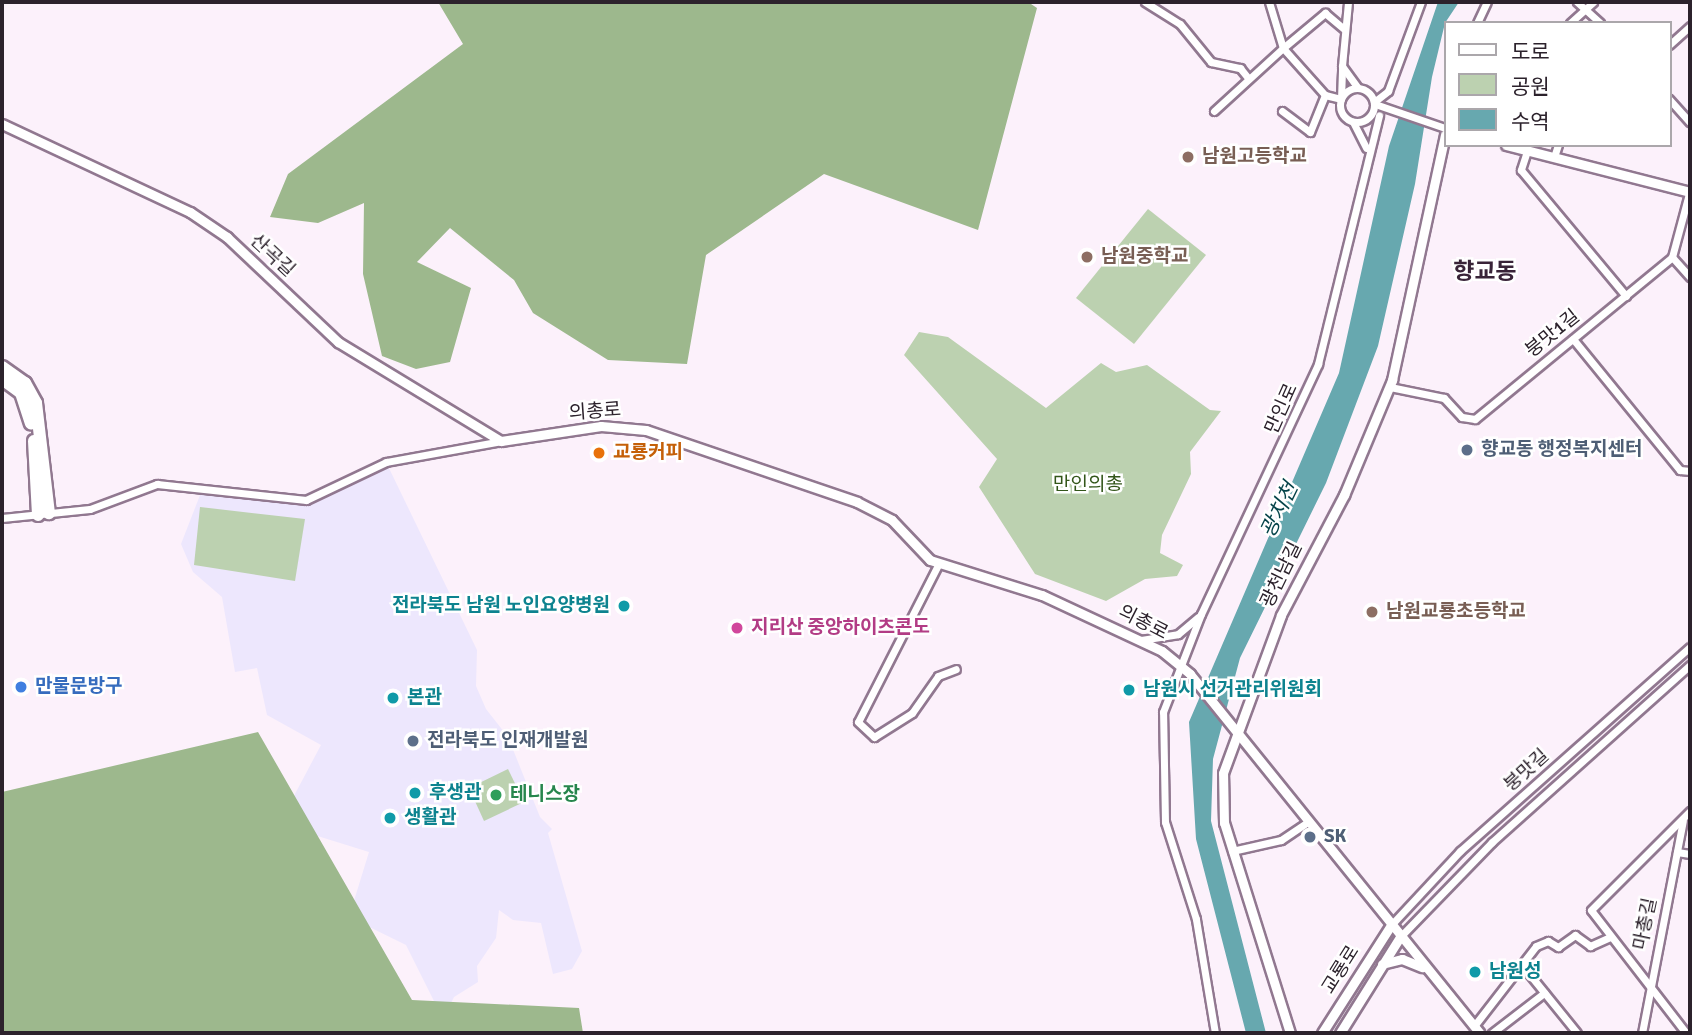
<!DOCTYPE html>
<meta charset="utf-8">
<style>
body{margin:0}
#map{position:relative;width:1692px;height:1035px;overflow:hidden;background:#fcf1fb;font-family:Signika,"Noto Sans KR",sans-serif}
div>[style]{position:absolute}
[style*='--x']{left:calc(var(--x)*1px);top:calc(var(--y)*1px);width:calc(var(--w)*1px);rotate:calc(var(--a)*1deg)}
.education>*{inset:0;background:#ede7fd}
.green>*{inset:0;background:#bcd1b0}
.forest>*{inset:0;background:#9db88d}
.water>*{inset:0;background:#67a8af}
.roads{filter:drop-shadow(2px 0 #917890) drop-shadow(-2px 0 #917890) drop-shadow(0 2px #917890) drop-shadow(0 -2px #917890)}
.minor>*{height:7px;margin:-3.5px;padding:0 3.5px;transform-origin:3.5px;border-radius:3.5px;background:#fff}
.minor>.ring{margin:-3.5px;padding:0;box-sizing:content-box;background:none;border:7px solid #fff;border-radius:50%}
.tertiary>*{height:9px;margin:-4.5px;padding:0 4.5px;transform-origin:4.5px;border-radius:4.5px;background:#fff}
.trunk>*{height:12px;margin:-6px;padding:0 6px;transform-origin:6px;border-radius:6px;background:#fff}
.dots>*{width:19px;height:19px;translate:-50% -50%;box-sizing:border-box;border:4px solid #fff;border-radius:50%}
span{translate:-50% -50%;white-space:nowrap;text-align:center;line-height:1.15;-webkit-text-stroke:5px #fff;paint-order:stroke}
.education-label{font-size:19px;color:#785e54;font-weight:700}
.left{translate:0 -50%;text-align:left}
.street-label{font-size:19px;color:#2c222c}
.service-label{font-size:19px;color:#4e5e75;font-weight:700}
.food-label{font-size:19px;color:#c56008;font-weight:700}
.park-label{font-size:19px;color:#33561a}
.culture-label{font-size:19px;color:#0d838f;font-weight:700}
.right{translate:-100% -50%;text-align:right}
.hotel-label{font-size:19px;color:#b23c85;font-weight:700}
.shop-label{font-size:19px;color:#366cbe;font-weight:700}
.leisure-label{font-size:19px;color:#27864d;font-weight:700}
.water-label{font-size:21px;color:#06444a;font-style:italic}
.quarter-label{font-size:23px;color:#392338;font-weight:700}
.frame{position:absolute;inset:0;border:4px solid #2c222c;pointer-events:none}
.legend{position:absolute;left:1444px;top:21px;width:228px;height:126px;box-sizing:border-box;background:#fff;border:2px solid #aba7ab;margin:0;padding:9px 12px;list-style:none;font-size:21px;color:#2c222c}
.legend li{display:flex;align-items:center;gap:14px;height:35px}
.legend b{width:35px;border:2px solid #aba7ab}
</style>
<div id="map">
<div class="education">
<div style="clip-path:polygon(386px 462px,477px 650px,476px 686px,486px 709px,508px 737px,540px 817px,552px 829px,548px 833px,582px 951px,572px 969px,553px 974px,541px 923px,513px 920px,499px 910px,496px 938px,477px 966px,478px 982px,454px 997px,443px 1019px,406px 945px,349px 917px,369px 852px,279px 824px,321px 745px,267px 715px,257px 668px,235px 672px,222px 597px,193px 572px,181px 544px,202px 490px,306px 500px)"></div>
</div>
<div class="green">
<div style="clip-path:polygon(1148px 209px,1206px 255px,1134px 344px,1076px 298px)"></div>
<div style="clip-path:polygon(919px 332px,948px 337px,1046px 408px,1101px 363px,1116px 372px,1147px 365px,1210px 410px,1221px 411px,1190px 452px,1191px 474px,1162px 535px,1160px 553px,1183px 565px,1177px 576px,1145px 579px,1106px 601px,1035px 574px,979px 487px,997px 459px,904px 355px)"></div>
<div style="clip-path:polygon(200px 507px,305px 519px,295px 581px,194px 565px)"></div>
<div style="clip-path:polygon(508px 769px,524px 802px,484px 821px,469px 788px)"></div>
</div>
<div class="forest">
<div style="clip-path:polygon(438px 2px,1028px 2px,1037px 8px,978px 230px,824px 174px,706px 255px,687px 364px,608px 360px,533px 313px,514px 280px,450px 228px,417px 262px,471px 288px,450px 362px,416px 369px,382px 356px,363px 274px,364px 203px,318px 223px,270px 217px,288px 174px,463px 44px)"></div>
<div style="clip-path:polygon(258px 732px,412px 1000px,579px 1008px,583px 1033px,2px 1033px,2px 792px)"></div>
</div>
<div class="water">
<div style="clip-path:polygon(1438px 2px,1459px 2px,1445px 23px,1432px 77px,1415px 184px,1378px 346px,1326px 483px,1240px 658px,1213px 759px,1211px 821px,1266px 1033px,1246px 1033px,1196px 839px,1189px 722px,1339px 373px,1389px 146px)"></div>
</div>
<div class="roads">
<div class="minor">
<div style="--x:1145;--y:2;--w:41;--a:32.2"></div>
<div style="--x:1180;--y:24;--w:49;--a:50.8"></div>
<div style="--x:1211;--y:62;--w:30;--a:12"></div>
<div style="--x:1240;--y:68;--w:13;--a:51"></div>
<div style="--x:1269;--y:2;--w:48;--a:73.1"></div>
<div style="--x:1283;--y:48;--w:55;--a:-39.8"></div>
<div style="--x:1325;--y:13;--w:25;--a:40"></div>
<div style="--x:1577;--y:2;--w:31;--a:42"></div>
<div style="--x:1477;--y:23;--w:23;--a:-65"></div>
<div style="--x:1570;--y:23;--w:31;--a:-42"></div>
<div style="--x:1669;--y:45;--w:28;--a:-42"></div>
<div style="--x:1342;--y:66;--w:64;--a:-84.6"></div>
<div class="ring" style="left:1340px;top:88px;width:27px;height:27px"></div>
<div style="--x:1669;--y:99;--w:31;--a:48"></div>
<div style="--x:1374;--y:102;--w:18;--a:-38"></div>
<div style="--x:1388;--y:91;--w:95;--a:-69.7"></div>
<div style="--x:1375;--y:104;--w:74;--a:18.9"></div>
<div style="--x:1214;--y:111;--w:93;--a:-42.4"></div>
<div style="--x:1283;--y:48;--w:63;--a:48.2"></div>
<div style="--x:1325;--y:95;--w:16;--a:14"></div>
<div style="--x:1341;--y:99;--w:33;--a:-88"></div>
<div style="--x:1342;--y:66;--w:27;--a:54"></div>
<div style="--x:1282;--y:111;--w:35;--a:37"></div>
<div style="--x:1310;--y:132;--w:40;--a:-68"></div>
<div style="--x:1353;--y:122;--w:29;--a:63"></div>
<div style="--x:1527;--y:151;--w:20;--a:108"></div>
<div style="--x:1521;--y:170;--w:164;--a:50.2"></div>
<div style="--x:1554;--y:157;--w:13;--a:-72"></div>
<div style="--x:1672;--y:257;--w:27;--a:48"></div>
<div style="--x:1573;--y:339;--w:169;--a:50.8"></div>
<div style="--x:1680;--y:470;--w:10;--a:6"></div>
<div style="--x:1390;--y:387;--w:55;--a:11.5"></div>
<div style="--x:1444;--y:398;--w:26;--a:47"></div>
<div style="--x:1462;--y:417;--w:13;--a:9"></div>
<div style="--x:1475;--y:419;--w:255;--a:-39.4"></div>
<div style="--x:1672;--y:257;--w:69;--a:-75"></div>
<div style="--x:2;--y:518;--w:88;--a:-5.8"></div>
<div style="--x:90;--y:509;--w:72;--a:-20.5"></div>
<div style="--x:157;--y:484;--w:150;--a:6.1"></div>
<div style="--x:306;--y:500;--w:89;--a:-25.4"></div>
<div style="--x:386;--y:462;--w:117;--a:-10.3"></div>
<div style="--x:939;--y:563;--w:178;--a:117"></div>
<div style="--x:858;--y:722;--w:22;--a:43"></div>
<div style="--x:874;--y:737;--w:45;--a:-32.3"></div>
<div style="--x:912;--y:713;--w:45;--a:-54.9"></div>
<div style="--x:938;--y:676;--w:19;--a:-21"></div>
<div style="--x:1141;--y:640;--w:37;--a:-9"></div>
<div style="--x:1178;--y:634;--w:26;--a:-40"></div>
<div style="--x:1232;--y:851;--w:50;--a:-12.7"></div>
<div style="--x:1281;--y:840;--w:32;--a:-34"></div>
<div style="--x:1677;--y:852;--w:13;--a:9"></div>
<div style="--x:1391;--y:925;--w:101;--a:-47"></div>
<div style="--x:1460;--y:851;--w:307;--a:-41.6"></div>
<div style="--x:1400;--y:937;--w:132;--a:-45.9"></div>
<div style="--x:1492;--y:842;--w:266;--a:-41.8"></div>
<div style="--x:1522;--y:965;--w:87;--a:51"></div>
<div style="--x:1474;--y:1026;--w:101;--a:-52.2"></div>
<div style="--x:1536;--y:946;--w:13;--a:-23"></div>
<div style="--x:1548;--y:941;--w:12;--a:31"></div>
<div style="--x:1558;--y:947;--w:21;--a:-35"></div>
<div style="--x:1575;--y:935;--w:19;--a:36"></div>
<div style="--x:1590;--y:946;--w:22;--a:-24"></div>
<div style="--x:1215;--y:1033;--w:116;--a:-99.5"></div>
<div style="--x:1196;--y:919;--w:102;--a:-107.7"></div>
<div style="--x:1165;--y:822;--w:110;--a:-91"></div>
<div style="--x:1163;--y:712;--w:105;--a:-68.8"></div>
<div style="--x:1201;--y:614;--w:276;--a:-64.9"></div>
<div style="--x:1318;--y:364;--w:256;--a:-76.2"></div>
<div style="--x:1492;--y:1033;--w:66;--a:-37.6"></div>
<div style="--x:1642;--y:1033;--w:216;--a:-79.1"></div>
<div style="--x:1686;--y:1033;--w:155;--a:-127.7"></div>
<div style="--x:1591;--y:910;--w:140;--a:-45"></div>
</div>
<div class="tertiary">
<div style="--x:2;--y:124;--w:208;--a:25.1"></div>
<div style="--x:190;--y:212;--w:45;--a:34"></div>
<div style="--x:227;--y:237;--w:153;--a:43.4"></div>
<div style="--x:338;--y:342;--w:191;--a:31.3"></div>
<div style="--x:501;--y:441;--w:101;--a:-8.5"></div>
<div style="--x:601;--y:426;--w:45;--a:5.1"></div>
<div style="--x:646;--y:430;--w:223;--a:18.8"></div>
<div style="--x:857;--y:502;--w:39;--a:27"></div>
<div style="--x:892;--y:520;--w:55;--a:46.5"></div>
<div style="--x:930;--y:560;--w:117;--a:17.4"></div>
<div style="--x:1042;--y:595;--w:132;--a:25"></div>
<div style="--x:1162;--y:651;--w:36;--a:39"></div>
<div style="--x:1190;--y:674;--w:461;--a:51.1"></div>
<div style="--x:1506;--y:145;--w:190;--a:14.3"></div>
<div style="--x:1382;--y:964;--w:21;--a:-14"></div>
<div style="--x:1402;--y:959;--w:22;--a:22"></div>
<div style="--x:1290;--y:1033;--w:220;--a:-107.4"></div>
<div style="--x:1224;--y:823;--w:50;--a:-91.1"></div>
<div style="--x:1223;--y:773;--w:168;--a:-69.8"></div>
<div style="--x:1281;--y:615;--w:136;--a:-62.3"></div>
<div style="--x:1344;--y:495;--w:125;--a:-67.3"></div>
<div style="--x:1392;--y:380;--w:251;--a:-77.8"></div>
<div style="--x:1322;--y:1033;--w:128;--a:-57.4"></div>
<div style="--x:1340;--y:1033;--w:113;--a:-58"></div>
</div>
<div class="trunk">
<div style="--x:2;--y:367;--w:28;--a:35"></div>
<div style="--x:25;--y:383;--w:23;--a:61"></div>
<div style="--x:36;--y:403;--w:111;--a:83.3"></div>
<div style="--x:2;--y:379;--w:24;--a:36"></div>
<div style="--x:21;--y:393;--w:32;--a:72"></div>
<div style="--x:34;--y:441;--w:74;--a:86.9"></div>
</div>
</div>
<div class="dots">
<div style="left:1188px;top:157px;background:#8d6e63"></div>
<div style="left:1087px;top:257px;background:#8d6e63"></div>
<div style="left:1467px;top:450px;background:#5c6f8a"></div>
<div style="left:599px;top:453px;background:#e8710a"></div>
<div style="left:624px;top:606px;background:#0f9aa8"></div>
<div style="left:1372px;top:612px;background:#8d6e63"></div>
<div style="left:737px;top:628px;background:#d1479c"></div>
<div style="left:21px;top:687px;background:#3f7fe0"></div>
<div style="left:1129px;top:690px;background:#0f9aa8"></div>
<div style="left:393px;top:698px;background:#0f9aa8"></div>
<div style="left:413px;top:741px;background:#5c6f8a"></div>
<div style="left:415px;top:793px;background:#0f9aa8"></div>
<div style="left:496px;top:795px;background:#2e9e5b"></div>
<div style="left:390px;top:818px;background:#0f9aa8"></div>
<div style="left:1310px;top:837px;background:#5c6f8a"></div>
<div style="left:1475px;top:972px;background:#0f9aa8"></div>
</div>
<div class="education-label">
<span class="left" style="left:1202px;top:157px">남원고등학교</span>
<span class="left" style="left:1101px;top:257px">남원중학교</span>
<span class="left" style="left:1386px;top:612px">남원교룡초등학교</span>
</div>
<div class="street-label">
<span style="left:272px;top:256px;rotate:43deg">산곡길</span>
<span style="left:1553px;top:334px;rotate:-39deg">붕맛1길</span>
<span style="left:1282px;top:409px;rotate:-66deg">만인로</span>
<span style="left:595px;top:412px;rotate:-4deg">의총로</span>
<span style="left:1282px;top:575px;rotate:-64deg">광천남길</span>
<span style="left:1143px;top:623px;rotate:27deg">의총로</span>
<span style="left:1527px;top:771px;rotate:-42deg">붕맛길</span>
<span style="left:1646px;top:924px;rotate:-78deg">마총길</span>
<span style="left:1341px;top:970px;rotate:-58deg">교룡로</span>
</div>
<div class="service-label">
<span class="left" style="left:1481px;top:450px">향교동 행정복지센터</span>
<span class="left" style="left:427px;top:741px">전라북도 인재개발원</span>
<span class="left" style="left:1324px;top:837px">SK</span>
</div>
<div class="food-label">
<span class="left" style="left:613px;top:453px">교룡커피</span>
</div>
<div class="park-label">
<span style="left:1088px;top:485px">만인의총</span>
</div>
<div class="culture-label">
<span class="right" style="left:610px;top:606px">전라북도 남원 노인요양병원</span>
<span class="left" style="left:1143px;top:690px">남원시 선거관리위원회</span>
<span class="left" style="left:407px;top:698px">본관</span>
<span class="left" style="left:429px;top:793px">후생관</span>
<span class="left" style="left:404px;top:818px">생활관</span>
<span class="left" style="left:1489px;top:972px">남원성</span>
</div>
<div class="hotel-label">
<span class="left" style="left:751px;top:628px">지리산 중앙하이츠콘도</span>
</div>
<div class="shop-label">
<span class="left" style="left:35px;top:687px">만물문방구</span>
</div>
<div class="leisure-label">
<span class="left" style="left:510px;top:795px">테니스장</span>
</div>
<div class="water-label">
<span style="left:1279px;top:510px;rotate:-64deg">광치천</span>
</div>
<div class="quarter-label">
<span style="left:1485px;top:272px">향교동</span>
</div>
<div class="frame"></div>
<ul class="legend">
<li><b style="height:9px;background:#fff"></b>도로</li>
<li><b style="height:19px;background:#bcd1b0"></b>공원</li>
<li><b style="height:19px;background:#67a8af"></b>수역</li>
</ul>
</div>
